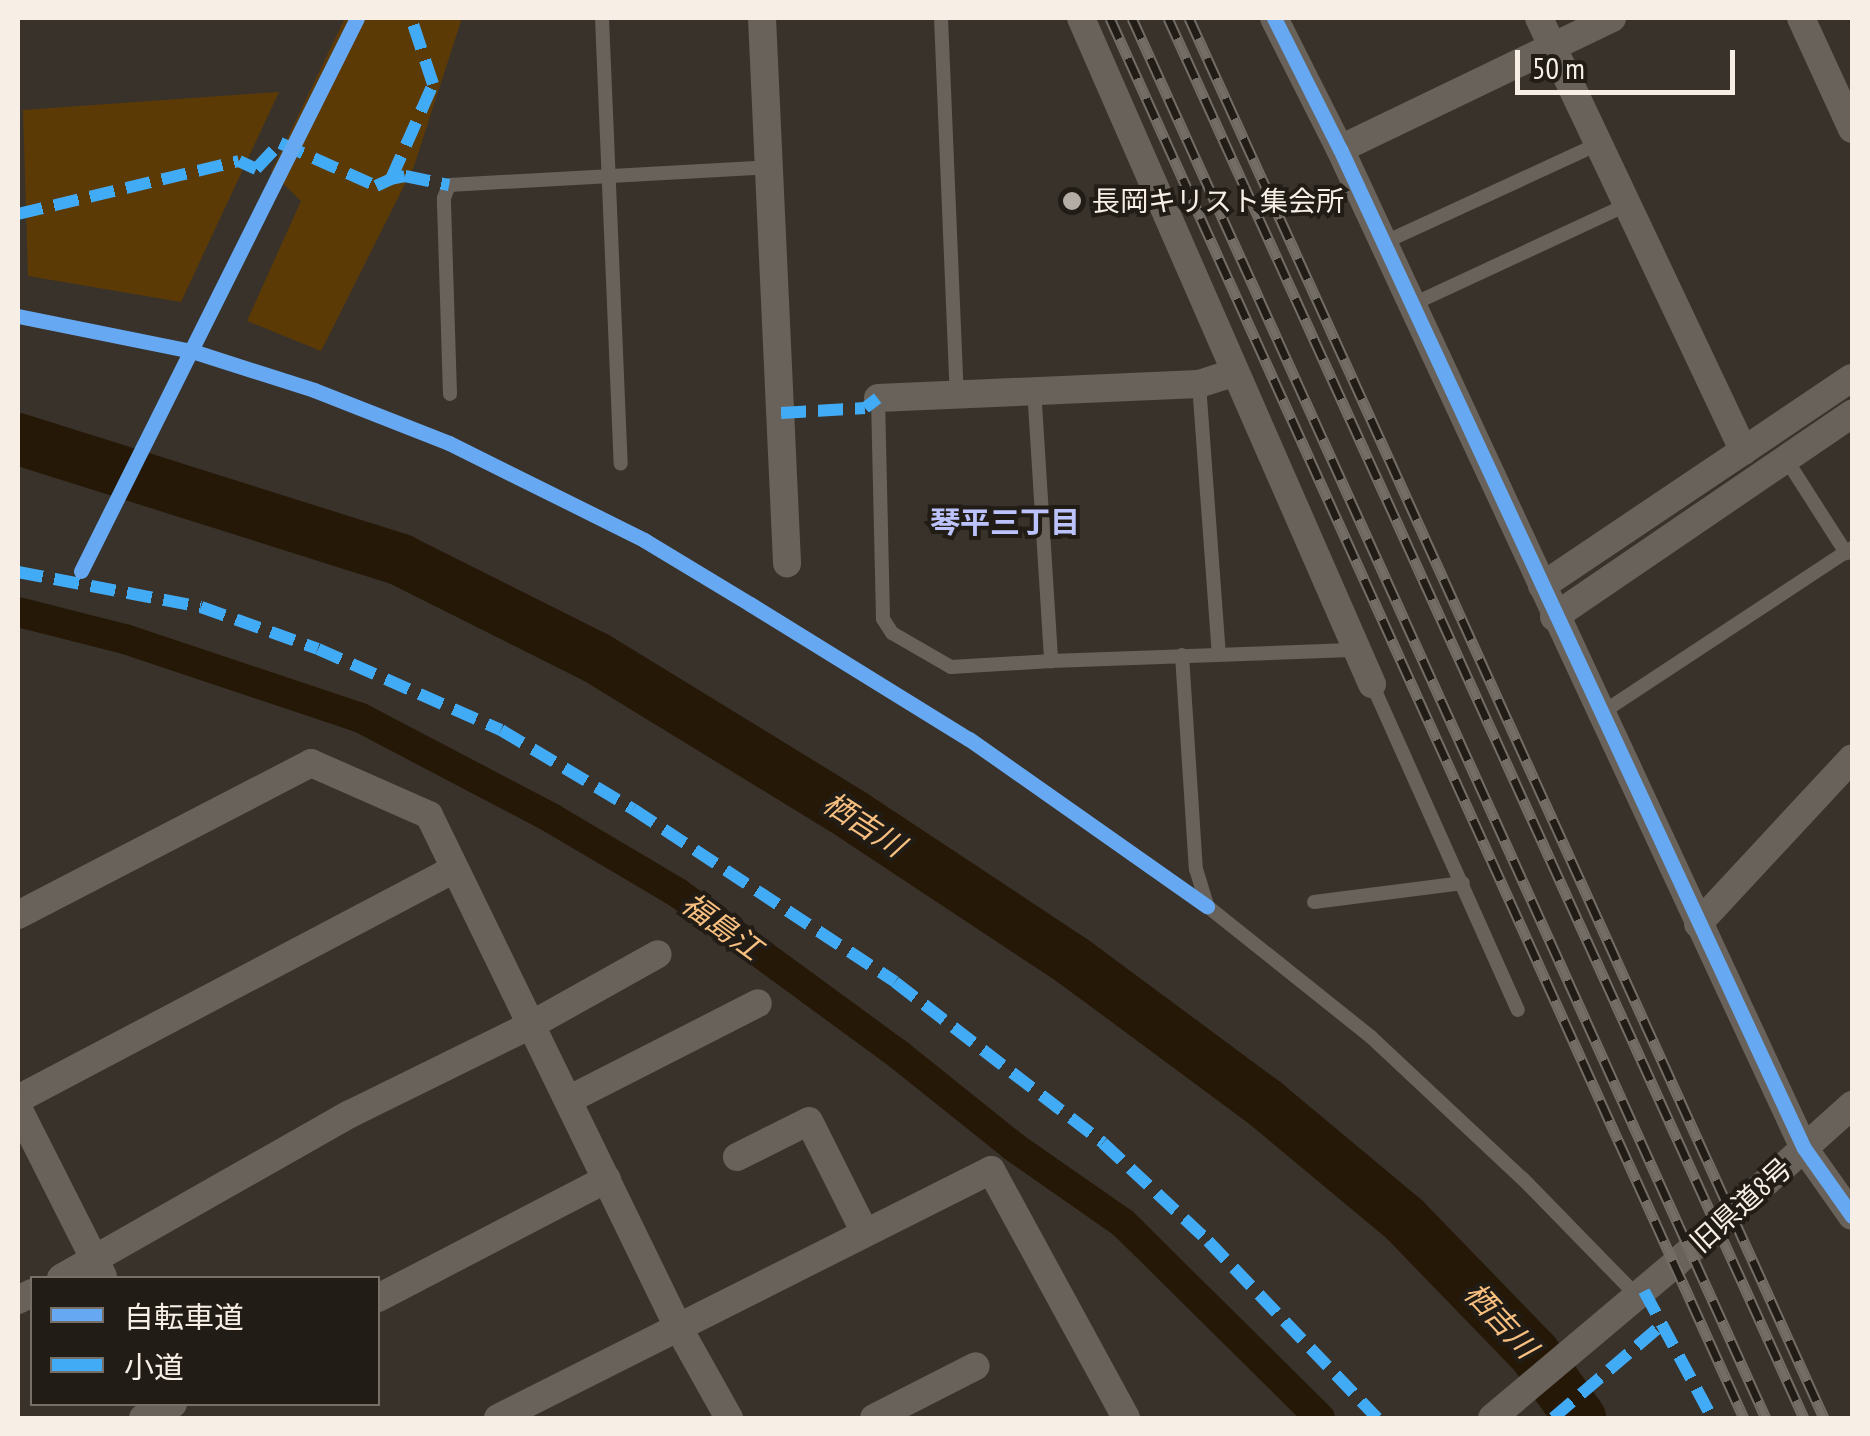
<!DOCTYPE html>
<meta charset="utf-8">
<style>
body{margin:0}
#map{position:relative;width:1870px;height:1436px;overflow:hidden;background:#39322b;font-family:"PT Sans Narrow","Noto Sans JP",sans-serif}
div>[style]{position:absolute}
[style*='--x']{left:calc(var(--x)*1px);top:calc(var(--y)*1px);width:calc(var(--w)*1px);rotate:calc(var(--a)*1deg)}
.green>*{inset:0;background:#5c3a06}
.canal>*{height:30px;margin:-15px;padding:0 15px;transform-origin:15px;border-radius:15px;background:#261807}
.river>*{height:52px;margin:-26px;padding:0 26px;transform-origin:26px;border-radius:26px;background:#261807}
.lane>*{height:14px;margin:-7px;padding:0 7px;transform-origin:7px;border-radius:7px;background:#69625a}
.street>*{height:28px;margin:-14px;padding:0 14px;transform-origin:14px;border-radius:14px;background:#69625a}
.rail>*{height:11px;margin-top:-5.5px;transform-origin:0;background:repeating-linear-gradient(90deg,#211c15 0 22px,#736d66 0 44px);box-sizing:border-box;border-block:2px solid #736d66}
.quiet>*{height:12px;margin-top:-6px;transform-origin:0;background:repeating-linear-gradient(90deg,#42abf6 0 25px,transparent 0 37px)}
.cycleway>*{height:15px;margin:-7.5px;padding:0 7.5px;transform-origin:7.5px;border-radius:7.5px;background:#66a8f1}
.dots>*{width:28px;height:28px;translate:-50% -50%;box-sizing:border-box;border:5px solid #211c15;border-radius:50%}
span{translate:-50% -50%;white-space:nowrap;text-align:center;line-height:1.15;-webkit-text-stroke:8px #211c15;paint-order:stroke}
.poi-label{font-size:28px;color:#f7efe6}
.left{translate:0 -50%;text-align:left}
.street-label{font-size:28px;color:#f7efe6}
.neighbourhood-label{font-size:30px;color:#bcc3fc;font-weight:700}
.water-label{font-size:30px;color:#f8c080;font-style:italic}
.frame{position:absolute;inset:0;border:20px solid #f7efe6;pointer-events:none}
.legend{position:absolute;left:30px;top:1276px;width:350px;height:130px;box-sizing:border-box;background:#211c15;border:2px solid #777069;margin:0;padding:12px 18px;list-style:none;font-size:30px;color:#f7efe6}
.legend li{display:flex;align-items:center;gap:20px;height:50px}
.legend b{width:50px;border:2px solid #777069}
.scale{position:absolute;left:1515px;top:50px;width:220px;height:45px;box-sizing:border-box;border:5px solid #f7efe6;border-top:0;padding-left:12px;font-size:30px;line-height:35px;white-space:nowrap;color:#f7efe6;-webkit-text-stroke:8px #211c15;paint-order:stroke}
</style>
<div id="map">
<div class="green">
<div style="clip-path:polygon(345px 18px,462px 18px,414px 166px,321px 351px,247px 321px,301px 201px,271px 172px)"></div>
<div style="clip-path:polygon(279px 92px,181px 302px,28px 276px,23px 110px)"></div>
</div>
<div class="canal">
<div style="--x:18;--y:612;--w:110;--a:14.2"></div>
<div style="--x:125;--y:639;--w:249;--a:18.5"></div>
<div style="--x:361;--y:718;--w:217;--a:27.7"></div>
<div style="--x:553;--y:819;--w:145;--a:30.6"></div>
<div style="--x:678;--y:893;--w:273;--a:36.2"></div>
<div style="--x:898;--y:1054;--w:149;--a:38.7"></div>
<div style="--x:1014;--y:1147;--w:133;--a:34.9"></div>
<div style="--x:1123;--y:1223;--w:277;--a:44.7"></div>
</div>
<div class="river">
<div style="--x:18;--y:439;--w:402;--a:17.5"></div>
<div style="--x:401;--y:560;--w:217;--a:26.6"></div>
<div style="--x:595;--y:657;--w:304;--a:31.5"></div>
<div style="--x:854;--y:816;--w:263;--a:33.5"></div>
<div style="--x:1073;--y:961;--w:240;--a:36.5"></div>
<div style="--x:1266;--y:1104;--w:181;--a:39.8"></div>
<div style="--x:1405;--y:1220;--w:185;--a:45.9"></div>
<div style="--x:1534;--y:1353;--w:80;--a:54.7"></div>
</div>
<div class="lane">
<div style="--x:602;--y:18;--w:446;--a:87.6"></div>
<div style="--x:941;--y:18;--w:375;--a:87.6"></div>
<div style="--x:1383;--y:243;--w:237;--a:-24.7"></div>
<div style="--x:1411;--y:305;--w:237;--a:-24.9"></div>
<div style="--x:1199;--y:384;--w:271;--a:85.8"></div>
<div style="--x:1034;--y:388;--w:274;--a:86.4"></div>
<div style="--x:1051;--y:661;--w:307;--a:-2.1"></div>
<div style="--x:450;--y:394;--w:196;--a:-91.8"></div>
<div style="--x:444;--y:198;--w:14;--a:-69"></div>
<div style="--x:449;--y:185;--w:322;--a:-3.2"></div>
<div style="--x:878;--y:398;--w:221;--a:88.7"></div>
<div style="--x:883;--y:619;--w:17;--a:57"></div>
<div style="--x:892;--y:633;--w:68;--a:30"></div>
<div style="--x:951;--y:667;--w:100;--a:-3.4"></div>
<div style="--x:1786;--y:459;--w:112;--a:57.4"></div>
<div style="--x:1182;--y:655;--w:214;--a:86.3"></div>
<div style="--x:1196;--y:869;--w:39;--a:73"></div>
<div style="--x:1207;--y:906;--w:210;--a:38.6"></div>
<div style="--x:1371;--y:1037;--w:208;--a:43.1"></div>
<div style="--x:1523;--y:1179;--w:163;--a:45.7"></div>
<div style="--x:1372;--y:684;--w:357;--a:65.9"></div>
<div style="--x:1600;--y:714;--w:302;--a:-33.4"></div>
<div style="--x:1314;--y:902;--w:150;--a:-7.3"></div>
</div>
<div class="street">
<div style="--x:762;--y:18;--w:546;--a:87.37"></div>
<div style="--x:1081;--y:18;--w:727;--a:66.4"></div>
<div style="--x:1274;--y:18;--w:147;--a:63.3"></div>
<div style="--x:1340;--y:149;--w:1101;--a:65.09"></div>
<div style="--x:1804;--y:1148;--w:83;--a:54.8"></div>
<div style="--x:1539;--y:18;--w:479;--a:64.7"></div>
<div style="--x:1801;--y:18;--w:122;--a:65.3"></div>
<div style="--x:1340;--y:149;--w:302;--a:-25.7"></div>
<div style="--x:878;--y:398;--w:321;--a:-2.5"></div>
<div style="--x:1199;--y:384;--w:38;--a:-18"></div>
<div style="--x:1542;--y:586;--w:373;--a:-33.9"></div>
<div style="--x:1554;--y:617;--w:361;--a:-34.3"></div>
<div style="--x:18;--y:915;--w:330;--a:-27.4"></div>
<div style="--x:311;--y:763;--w:129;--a:23.8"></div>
<div style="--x:429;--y:815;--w:567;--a:64.07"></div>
<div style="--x:677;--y:1325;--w:107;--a:60.8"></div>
<div style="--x:1698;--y:924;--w:226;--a:-47.1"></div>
<div style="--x:18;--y:1099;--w:493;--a:-27.8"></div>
<div style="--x:568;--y:1100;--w:213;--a:-27"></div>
<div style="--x:18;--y:1108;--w:188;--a:63.2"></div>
<div style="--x:737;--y:1157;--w:80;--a:-26.6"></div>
<div style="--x:809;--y:1121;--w:125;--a:63.4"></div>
<div style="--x:61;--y:1278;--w:332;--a:-29.6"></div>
<div style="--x:350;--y:1114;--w:202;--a:-26.2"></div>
<div style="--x:531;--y:1025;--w:145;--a:-29.2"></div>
<div style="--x:378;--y:1298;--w:258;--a:-27.5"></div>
<div style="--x:18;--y:1300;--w:16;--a:-27"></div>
<div style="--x:143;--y:1418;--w:33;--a:-25"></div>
<div style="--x:498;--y:1418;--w:552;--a:-26.7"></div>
<div style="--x:991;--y:1170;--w:282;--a:61.4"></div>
<div style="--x:874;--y:1418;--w:114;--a:-27"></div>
<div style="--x:1492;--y:1418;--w:241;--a:-40.1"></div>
<div style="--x:1676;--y:1263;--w:237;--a:-41.9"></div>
</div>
<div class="rail">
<div style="--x:1110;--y:18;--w:1537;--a:65.64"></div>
<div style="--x:1132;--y:18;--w:1537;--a:65.64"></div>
<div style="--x:1168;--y:18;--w:1538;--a:65.57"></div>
<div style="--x:1189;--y:18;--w:1537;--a:65.6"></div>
</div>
<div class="quiet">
<div style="--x:391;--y:179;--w:14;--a:-12"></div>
<div style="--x:405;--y:176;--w:45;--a:11.6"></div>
<div style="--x:18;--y:214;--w:227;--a:-13.5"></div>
<div style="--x:239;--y:161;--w:19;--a:25"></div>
<div style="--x:256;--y:169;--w:35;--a:-47"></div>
<div style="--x:280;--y:143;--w:105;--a:24.1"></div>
<div style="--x:376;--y:186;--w:17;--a:-25"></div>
<div style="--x:391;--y:179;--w:104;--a:-66.1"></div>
<div style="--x:433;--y:84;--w:70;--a:-108.4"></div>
<div style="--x:781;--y:413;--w:84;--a:-3.4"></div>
<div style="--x:865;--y:408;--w:16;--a:-38"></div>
<div style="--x:18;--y:572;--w:186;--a:10.8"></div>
<div style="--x:201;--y:607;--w:124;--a:19.7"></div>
<div style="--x:318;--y:649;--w:200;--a:23.9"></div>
<div style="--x:501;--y:730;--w:154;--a:30.9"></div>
<div style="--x:633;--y:809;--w:314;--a:33.4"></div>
<div style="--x:895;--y:982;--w:263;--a:37.7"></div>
<div style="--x:1103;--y:1143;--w:144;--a:43"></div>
<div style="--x:1208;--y:1241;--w:245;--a:46.3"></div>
<div style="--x:1644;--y:1291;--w:144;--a:61.8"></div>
<div style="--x:1553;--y:1418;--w:146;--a:-40.6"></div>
</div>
<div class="cycleway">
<div style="--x:1274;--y:18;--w:147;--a:63.3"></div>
<div style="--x:1340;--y:149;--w:1101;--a:65.09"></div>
<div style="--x:1804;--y:1148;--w:83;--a:54.8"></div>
<div style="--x:18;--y:316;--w:177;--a:11.4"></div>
<div style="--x:192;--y:351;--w:128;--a:17.7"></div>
<div style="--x:314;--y:390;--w:145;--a:21.4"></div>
<div style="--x:449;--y:443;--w:218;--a:26.4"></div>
<div style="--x:644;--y:540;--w:124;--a:31.1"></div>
<div style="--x:750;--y:604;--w:257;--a:31.7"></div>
<div style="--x:969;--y:739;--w:291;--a:35.1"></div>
<div style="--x:81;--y:571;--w:618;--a:-63.48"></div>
</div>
<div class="dots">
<div style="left:1072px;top:201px;background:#b4ada5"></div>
</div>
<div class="poi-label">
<span class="left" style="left:1092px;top:201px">長岡キリスト集会所</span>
</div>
<div class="street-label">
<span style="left:1741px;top:1205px;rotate:-42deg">旧県道8号</span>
</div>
<div class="neighbourhood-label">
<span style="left:1005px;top:522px">琴平三丁目</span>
</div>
<div class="water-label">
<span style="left:864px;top:824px;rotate:33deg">栖吉川</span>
<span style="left:722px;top:926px;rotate:36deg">福島江</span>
<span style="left:1501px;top:1320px;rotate:47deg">栖吉川</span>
</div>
<div class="frame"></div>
<ul class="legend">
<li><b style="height:12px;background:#66a8f1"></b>自転車道</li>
<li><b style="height:12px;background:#42abf6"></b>小道</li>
</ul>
<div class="scale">50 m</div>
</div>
